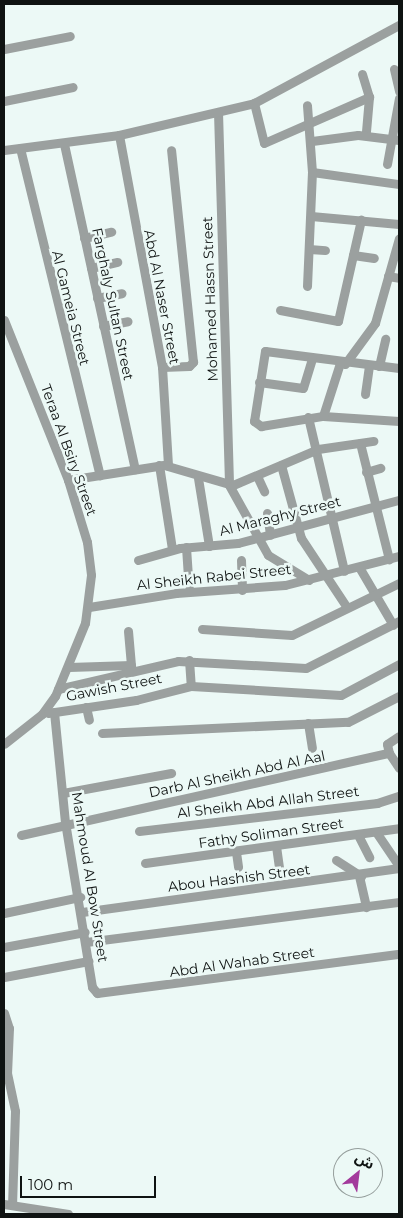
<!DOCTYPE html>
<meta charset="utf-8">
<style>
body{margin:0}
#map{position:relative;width:403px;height:1218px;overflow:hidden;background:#ecf9f6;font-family:Montserrat,"Noto Sans Arabic",sans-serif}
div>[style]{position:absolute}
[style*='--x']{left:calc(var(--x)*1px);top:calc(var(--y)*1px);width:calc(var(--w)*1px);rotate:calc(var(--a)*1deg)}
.minor>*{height:9px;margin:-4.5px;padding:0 4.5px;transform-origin:4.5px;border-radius:4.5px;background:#9ba09f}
span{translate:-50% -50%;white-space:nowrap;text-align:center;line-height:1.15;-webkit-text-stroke:5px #ecf9f6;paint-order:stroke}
.street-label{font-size:14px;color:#0f1312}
.frame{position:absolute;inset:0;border:5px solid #0f1312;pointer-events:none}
.north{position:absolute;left:333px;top:1148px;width:50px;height:50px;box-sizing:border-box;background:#ecf9f6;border:1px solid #949d9b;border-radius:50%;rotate:29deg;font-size:14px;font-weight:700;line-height:20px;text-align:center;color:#0f1312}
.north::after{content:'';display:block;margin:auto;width:18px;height:22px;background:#a33a9c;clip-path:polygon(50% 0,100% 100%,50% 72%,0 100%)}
.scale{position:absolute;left:20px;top:1176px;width:136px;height:22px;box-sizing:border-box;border:2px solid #0f1312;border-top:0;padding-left:6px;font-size:15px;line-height:18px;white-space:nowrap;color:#0f1312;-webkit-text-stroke:4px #ecf9f6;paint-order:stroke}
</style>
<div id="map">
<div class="minor">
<div style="--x:4;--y:49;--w:67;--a:-11.1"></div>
<div style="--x:394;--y:69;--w:23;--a:77"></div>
<div style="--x:362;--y:74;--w:24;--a:73"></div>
<div style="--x:369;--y:97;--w:38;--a:95"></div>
<div style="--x:4;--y:101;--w:70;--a:-11.5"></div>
<div style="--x:254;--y:103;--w:41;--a:76"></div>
<div style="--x:264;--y:143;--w:115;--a:-23.7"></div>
<div style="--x:218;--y:112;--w:373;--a:88.3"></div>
<div style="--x:229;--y:485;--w:80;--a:60.9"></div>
<div style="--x:268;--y:555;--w:48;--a:31.4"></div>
<div style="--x:119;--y:135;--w:236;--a:79.5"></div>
<div style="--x:162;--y:367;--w:99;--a:86.5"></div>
<div style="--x:312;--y:141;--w:46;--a:-7.4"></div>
<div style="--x:358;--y:135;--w:41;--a:7"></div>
<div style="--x:64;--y:144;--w:333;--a:77.7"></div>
<div style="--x:20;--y:148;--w:337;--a:76.3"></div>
<div style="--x:4;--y:150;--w:116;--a:-7.4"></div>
<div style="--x:119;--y:135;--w:139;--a:-13.3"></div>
<div style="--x:254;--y:103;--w:165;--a:-28.3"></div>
<div style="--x:387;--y:164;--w:67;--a:-79.7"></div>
<div style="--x:312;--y:172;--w:88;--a:7.9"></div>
<div style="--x:311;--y:216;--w:88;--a:5.2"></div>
<div style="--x:84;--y:238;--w:28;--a:-13"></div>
<div style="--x:309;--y:249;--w:16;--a:4"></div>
<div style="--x:353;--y:255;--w:21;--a:8"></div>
<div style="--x:91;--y:268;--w:27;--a:-13"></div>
<div style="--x:388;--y:276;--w:11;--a:10"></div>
<div style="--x:307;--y:286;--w:114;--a:-87.5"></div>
<div style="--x:312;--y:172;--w:67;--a:-94.3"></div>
<div style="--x:97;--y:298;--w:25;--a:-11"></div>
<div style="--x:280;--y:310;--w:59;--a:10.7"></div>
<div style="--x:338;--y:321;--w:104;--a:-77.2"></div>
<div style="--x:4;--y:320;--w:172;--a:68.2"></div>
<div style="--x:68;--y:480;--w:65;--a:73"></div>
<div style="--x:87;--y:542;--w:33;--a:83"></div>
<div style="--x:91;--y:575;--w:48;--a:97.1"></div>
<div style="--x:85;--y:623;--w:79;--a:112.3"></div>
<div style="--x:55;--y:696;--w:22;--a:126"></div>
<div style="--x:42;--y:714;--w:48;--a:141.7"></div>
<div style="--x:103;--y:326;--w:25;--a:-11"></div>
<div style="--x:345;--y:364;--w:51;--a:-53.8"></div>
<div style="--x:375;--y:323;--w:88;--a:-74.2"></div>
<div style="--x:379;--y:366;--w:28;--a:-77"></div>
<div style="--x:162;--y:367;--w:27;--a:-2"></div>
<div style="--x:189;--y:366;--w:6;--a:-45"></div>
<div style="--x:193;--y:362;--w:213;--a:-95.9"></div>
<div style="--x:399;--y:368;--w:135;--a:-172.8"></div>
<div style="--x:265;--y:351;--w:71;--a:98.9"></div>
<div style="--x:254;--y:421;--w:9;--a:36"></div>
<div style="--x:261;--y:426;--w:63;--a:-9.2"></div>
<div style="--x:323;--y:416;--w:76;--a:3.8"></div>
<div style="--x:259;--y:382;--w:44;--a:7.8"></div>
<div style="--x:303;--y:388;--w:31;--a:-73"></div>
<div style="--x:365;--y:394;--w:29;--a:-82"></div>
<div style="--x:323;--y:416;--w:56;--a:-72.2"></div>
<div style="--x:308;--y:417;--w:158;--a:76.8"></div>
<div style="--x:360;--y:443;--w:120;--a:76"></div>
<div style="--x:159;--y:465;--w:85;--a:81.2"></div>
<div style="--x:281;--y:465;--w:76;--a:74.7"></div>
<div style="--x:301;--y:538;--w:82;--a:56.5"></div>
<div style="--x:366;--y:472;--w:15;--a:-16"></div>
<div style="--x:257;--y:476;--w:17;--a:65"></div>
<div style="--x:198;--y:478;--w:69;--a:80.8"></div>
<div style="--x:68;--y:480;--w:97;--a:-8.9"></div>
<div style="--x:164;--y:465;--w:72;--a:16.2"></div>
<div style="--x:233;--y:485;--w:92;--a:-23"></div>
<div style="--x:318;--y:449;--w:56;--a:-8.3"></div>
<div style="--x:267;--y:513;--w:22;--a:82"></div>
<div style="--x:186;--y:547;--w:45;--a:86.2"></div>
<div style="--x:138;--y:560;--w:44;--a:-15.9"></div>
<div style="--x:180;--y:548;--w:58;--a:-4.9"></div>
<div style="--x:238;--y:543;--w:167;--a:-15"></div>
<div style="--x:241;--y:560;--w:30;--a:88"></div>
<div style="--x:359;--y:567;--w:67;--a:59.6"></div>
<div style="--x:89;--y:607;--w:88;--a:-9.1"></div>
<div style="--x:176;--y:593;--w:109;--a:-4.2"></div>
<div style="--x:285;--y:585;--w:118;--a:-14.3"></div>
<div style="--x:202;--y:629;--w:90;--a:3.8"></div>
<div style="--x:292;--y:635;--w:119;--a:-25.9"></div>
<div style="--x:128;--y:631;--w:38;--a:85"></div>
<div style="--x:189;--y:660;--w:26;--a:86"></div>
<div style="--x:69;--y:667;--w:62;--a:-1.8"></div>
<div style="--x:58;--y:689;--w:123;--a:-13.1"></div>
<div style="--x:178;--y:661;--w:128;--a:3.1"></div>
<div style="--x:306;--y:668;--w:104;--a:-26.8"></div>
<div style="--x:86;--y:707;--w:13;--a:77"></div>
<div style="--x:54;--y:712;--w:111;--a:84.3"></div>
<div style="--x:65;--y:822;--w:167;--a:80.7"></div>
<div style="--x:92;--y:987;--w:8;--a:50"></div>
<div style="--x:97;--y:993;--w:305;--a:-7.4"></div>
<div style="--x:48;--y:713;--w:89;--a:-8.4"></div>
<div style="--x:136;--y:700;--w:57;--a:-14.3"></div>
<div style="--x:191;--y:686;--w:150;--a:3.4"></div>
<div style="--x:341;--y:695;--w:66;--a:-28.1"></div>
<div style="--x:308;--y:723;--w:25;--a:81"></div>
<div style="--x:102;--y:733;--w:246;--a:-2.6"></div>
<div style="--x:348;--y:722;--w:57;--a:-27"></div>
<div style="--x:389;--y:753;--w:18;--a:56"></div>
<div style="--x:63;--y:793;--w:110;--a:-10.5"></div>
<div style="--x:139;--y:831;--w:240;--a:-6.7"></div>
<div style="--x:377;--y:803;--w:23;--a:-18"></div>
<div style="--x:376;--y:832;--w:41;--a:55.9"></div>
<div style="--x:21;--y:835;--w:377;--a:-12.6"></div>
<div style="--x:389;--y:753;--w:9;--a:-103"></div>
<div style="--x:387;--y:744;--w:14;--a:-34"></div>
<div style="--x:358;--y:835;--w:25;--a:63"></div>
<div style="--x:276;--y:846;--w:22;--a:82"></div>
<div style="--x:236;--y:852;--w:15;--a:82"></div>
<div style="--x:336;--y:860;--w:30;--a:33"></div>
<div style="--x:145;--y:863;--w:256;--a:-7.8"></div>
<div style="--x:359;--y:876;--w:32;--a:77"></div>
<div style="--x:82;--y:912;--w:320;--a:-7.9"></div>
<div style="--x:4;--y:913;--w:78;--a:-11.9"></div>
<div style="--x:86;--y:942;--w:316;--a:-7.3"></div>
<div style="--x:4;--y:947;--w:82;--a:-10.5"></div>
<div style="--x:4;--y:977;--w:86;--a:-10.7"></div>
<div style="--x:4;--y:1013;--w:16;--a:72"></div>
<div style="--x:9;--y:1028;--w:45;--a:92.5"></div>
<div style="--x:7;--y:1073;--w:39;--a:78"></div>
<div style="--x:15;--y:1111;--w:94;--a:91.8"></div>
<div style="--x:4;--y:1204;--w:65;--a:8.9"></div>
</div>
<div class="street-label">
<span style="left:162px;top:297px;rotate:79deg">Abd Al Naser Street</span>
<span style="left:210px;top:299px;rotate:-92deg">Mohamed Hassn Street</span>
<span style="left:113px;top:304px;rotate:78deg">Farghaly Sultan Street</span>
<span style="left:71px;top:308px;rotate:76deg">Al Gameia Street</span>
<span style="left:69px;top:450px;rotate:70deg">Teraa Al Bsiry Street</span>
<span style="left:280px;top:516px;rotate:-14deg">Al Maraghy Street</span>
<span style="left:214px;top:577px;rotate:-6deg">Al Sheikh Rabei Street</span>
<span style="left:114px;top:687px;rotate:-11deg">Gawish Street</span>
<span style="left:237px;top:774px;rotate:-12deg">Darb Al Sheikh Abd Al Aal</span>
<span style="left:268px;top:802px;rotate:-7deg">Al Sheikh Abd Allah Street</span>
<span style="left:271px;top:833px;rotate:-8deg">Fathy Soliman Street</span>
<span style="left:90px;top:877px;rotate:81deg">Mahmoud Al Bow Street</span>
<span style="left:239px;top:878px;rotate:-7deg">Abou Hashish Street</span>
<span style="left:242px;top:962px;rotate:-8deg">Abd Al Wahab Street</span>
</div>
<div class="frame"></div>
<div class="north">ش</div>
<div class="scale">100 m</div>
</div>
